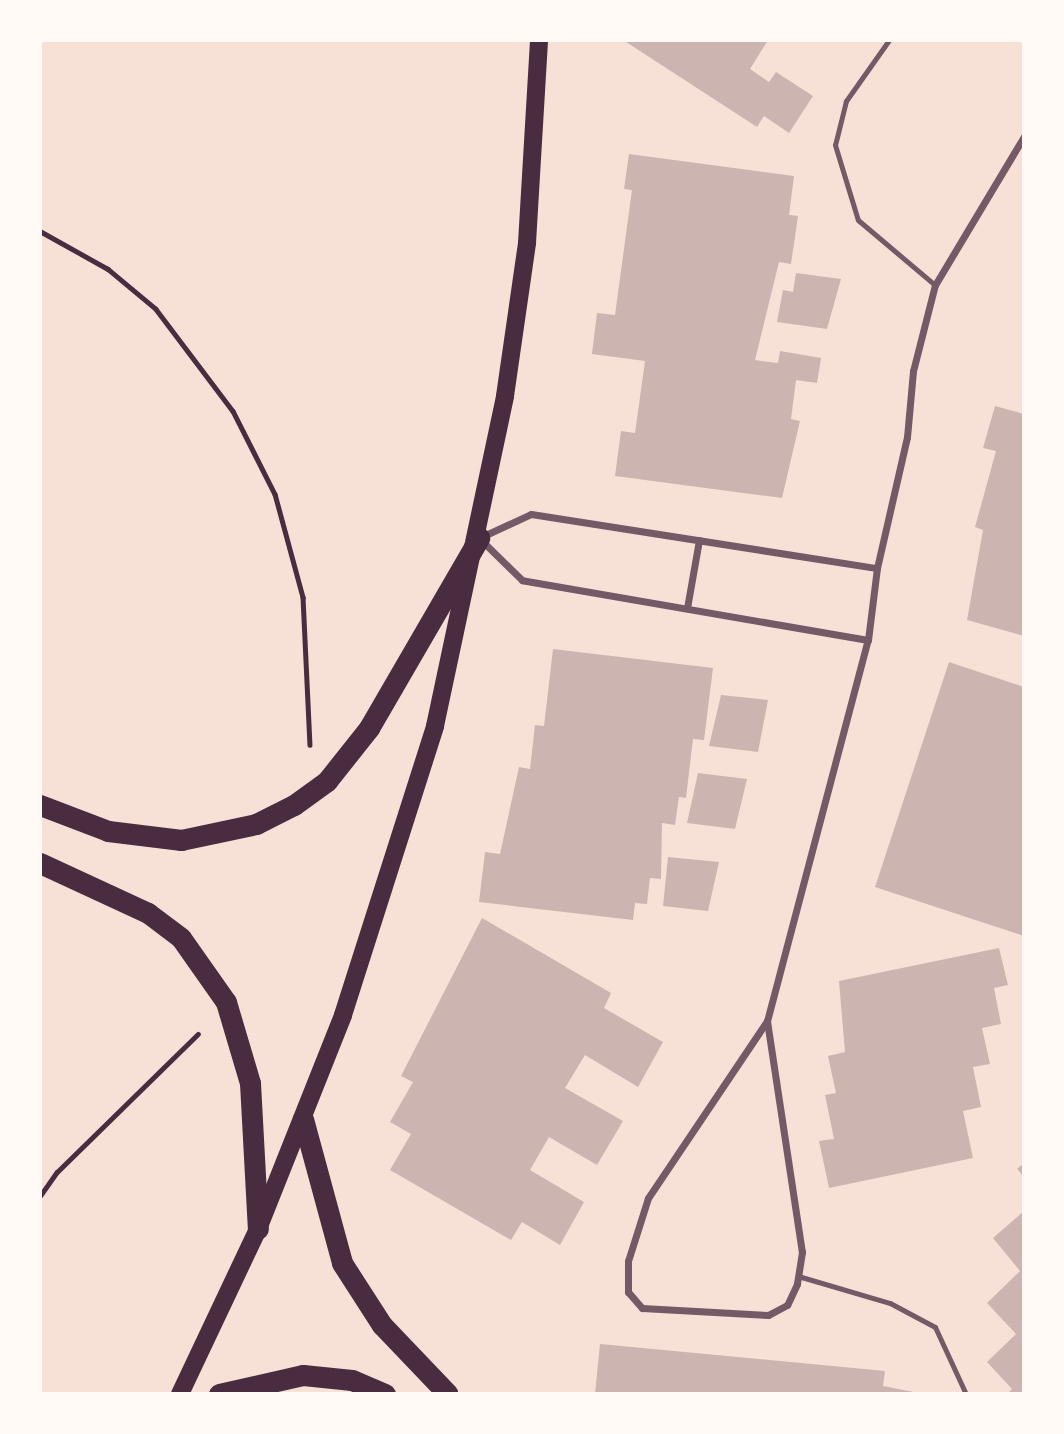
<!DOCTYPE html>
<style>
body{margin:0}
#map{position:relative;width:1064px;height:1434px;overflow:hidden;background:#f7e1d7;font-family:Rubik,sans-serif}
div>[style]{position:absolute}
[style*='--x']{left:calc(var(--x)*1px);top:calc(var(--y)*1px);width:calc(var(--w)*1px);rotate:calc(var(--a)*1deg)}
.building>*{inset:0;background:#ccb4b1}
.path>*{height:4.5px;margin:-2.25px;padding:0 2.25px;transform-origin:2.25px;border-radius:2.25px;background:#4a2c40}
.service>*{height:5px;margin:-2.5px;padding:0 2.5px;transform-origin:2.5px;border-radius:2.5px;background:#755966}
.minor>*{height:7px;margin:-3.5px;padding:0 3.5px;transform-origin:3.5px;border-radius:3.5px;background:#755966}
.primary>*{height:18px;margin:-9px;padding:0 9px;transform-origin:9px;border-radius:9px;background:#4a2c40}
.motorway>*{height:21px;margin:-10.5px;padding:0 10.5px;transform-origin:10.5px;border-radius:10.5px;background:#4a2c40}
span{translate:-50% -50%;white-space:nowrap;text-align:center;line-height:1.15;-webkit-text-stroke:5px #fffaf5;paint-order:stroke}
.frame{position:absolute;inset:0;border:42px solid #fffaf5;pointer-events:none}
</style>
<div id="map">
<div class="building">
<div style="clip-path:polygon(623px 40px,768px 40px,750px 69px,769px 82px,776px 72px,813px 96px,789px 133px,764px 116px,757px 127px)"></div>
<div style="clip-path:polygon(629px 154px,794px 176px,789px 215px,798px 216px,791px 264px,779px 262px,755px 360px,778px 363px,780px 351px,821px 358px,817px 383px,796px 380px,791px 419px,800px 421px,782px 498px,615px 476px,621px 431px,635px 433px,645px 361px,592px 354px,597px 313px,615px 315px,632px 190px,624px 189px)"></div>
<div style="clip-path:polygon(796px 273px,841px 279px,827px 329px,777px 322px,783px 290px,793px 292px)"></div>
<div style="clip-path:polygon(995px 406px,1024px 414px,1024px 636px,967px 620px,983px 530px,975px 527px,996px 451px,983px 448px)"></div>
<div style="clip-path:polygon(553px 649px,713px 668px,704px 740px,693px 739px,686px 798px,679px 797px,675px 825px,662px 823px,661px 879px,650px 878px,647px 904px,635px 903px,633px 920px,479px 902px,485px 852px,500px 854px,519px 767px,530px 769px,535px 725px,544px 726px)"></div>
<div style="clip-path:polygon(949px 662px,1024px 687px,1024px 936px,875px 887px)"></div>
<div style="clip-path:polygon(721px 695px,768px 700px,758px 752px,709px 746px)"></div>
<div style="clip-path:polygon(698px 773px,747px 779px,735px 829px,687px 823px)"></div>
<div style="clip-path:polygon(668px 857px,719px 862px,708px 911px,663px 906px)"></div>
<div style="clip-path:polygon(482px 918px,611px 993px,604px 1008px,663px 1042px,638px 1087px,585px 1055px,565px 1088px,623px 1121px,597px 1165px,549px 1137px,530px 1170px,584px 1202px,560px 1245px,522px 1222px,511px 1240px,390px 1170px,411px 1134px,390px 1122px,413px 1082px,401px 1076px)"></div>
<div style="clip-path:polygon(999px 948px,1008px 985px,994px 988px,1001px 1024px,982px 1028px,990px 1064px,973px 1067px,981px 1107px,963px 1111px,973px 1158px,829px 1188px,819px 1141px,834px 1139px,825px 1095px,836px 1093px,828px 1056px,845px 1052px,839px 981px)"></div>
<div style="clip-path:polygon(1024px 1163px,1024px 1177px,1017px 1169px)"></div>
<div style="clip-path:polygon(1024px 1211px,1024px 1394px,1007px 1394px,1012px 1389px,987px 1362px,1016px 1334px,987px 1303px,1020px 1271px,993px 1238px)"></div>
<div style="clip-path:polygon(600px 1344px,885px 1371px,883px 1386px,924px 1394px,595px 1394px)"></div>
</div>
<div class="path">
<div style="--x:40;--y:231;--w:78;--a:29.2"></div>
<div style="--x:108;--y:269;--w:62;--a:39.8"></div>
<div style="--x:156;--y:309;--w:128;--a:53"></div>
<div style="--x:233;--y:411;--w:93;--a:63.2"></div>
<div style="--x:275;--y:494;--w:107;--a:74.8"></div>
<div style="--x:303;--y:597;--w:148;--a:87.3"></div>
<div style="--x:40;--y:1196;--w:29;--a:-55"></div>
<div style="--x:57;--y:1172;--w:197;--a:-44.4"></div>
</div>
<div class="service">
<div style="--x:889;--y:40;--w:75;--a:125.2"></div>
<div style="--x:846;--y:101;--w:45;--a:104"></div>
<div style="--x:835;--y:145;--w:78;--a:73"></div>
<div style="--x:858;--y:220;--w:101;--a:40.2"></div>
<div style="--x:798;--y:1276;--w:96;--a:16.4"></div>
<div style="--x:890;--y:1303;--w:51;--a:28.1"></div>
<div style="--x:935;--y:1327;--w:74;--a:65.2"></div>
</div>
<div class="minor">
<div style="--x:687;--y:608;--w:69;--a:-80"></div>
<div style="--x:868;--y:640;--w:351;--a:-170.2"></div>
<div style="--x:522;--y:580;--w:60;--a:-135.7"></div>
<div style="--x:479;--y:538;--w:57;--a:-24.8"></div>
<div style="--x:531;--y:514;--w:350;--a:8.9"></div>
<div style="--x:767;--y:1021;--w:394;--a:-75.2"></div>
<div style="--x:868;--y:640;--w:73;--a:-82.9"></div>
<div style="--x:877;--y:568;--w:134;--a:-77.1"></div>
<div style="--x:907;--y:437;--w:66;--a:-84.8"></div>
<div style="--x:913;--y:371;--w:89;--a:-75.7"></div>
<div style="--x:935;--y:285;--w:174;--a:-59.1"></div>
<div style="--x:767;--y:1021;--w:234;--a:81.4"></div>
<div style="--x:802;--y:1252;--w:32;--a:99"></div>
<div style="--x:797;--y:1284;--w:23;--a:115"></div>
<div style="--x:787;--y:1305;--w:21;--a:152"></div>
<div style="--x:768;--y:1315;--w:126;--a:-176.8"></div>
<div style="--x:642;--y:1308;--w:21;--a:-131"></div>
<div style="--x:628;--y:1292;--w:31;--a:-90"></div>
<div style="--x:628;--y:1261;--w:66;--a:-72.4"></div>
<div style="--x:648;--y:1198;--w:213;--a:-56.1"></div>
</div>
<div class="primary">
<div style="--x:180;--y:1394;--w:183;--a:-64.7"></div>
<div style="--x:258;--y:1229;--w:230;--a:-68.3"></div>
<div style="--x:343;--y:1015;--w:303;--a:-72.3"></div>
<div style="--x:435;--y:726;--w:337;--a:-78"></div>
<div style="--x:505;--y:396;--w:155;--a:-81.8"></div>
<div style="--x:527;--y:243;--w:203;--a:-86.6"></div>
</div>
<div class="motorway">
<div style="--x:40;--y:805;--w:73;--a:20.9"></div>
<div style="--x:108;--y:831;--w:74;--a:7"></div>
<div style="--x:181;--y:840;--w:77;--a:-12"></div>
<div style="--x:256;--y:824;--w:42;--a:-26.6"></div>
<div style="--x:294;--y:805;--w:41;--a:-36"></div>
<div style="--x:327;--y:781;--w:68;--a:-51.6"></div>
<div style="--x:369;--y:728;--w:220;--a:-59.9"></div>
<div style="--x:40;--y:863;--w:119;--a:24.8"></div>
<div style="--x:148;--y:913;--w:41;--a:37.1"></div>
<div style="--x:181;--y:938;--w:78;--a:54.9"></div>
<div style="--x:226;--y:1002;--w:84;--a:73.5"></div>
<div style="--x:250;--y:1083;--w:146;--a:86.9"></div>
<div style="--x:303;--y:1119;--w:149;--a:74.8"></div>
<div style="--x:342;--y:1263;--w:74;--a:57.2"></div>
<div style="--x:382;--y:1325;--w:95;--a:46.3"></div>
<div style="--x:219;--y:1394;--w:86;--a:-12.7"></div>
<div style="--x:303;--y:1375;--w:49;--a:5.8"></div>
<div style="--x:352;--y:1380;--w:36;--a:23"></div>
</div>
<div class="frame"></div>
</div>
